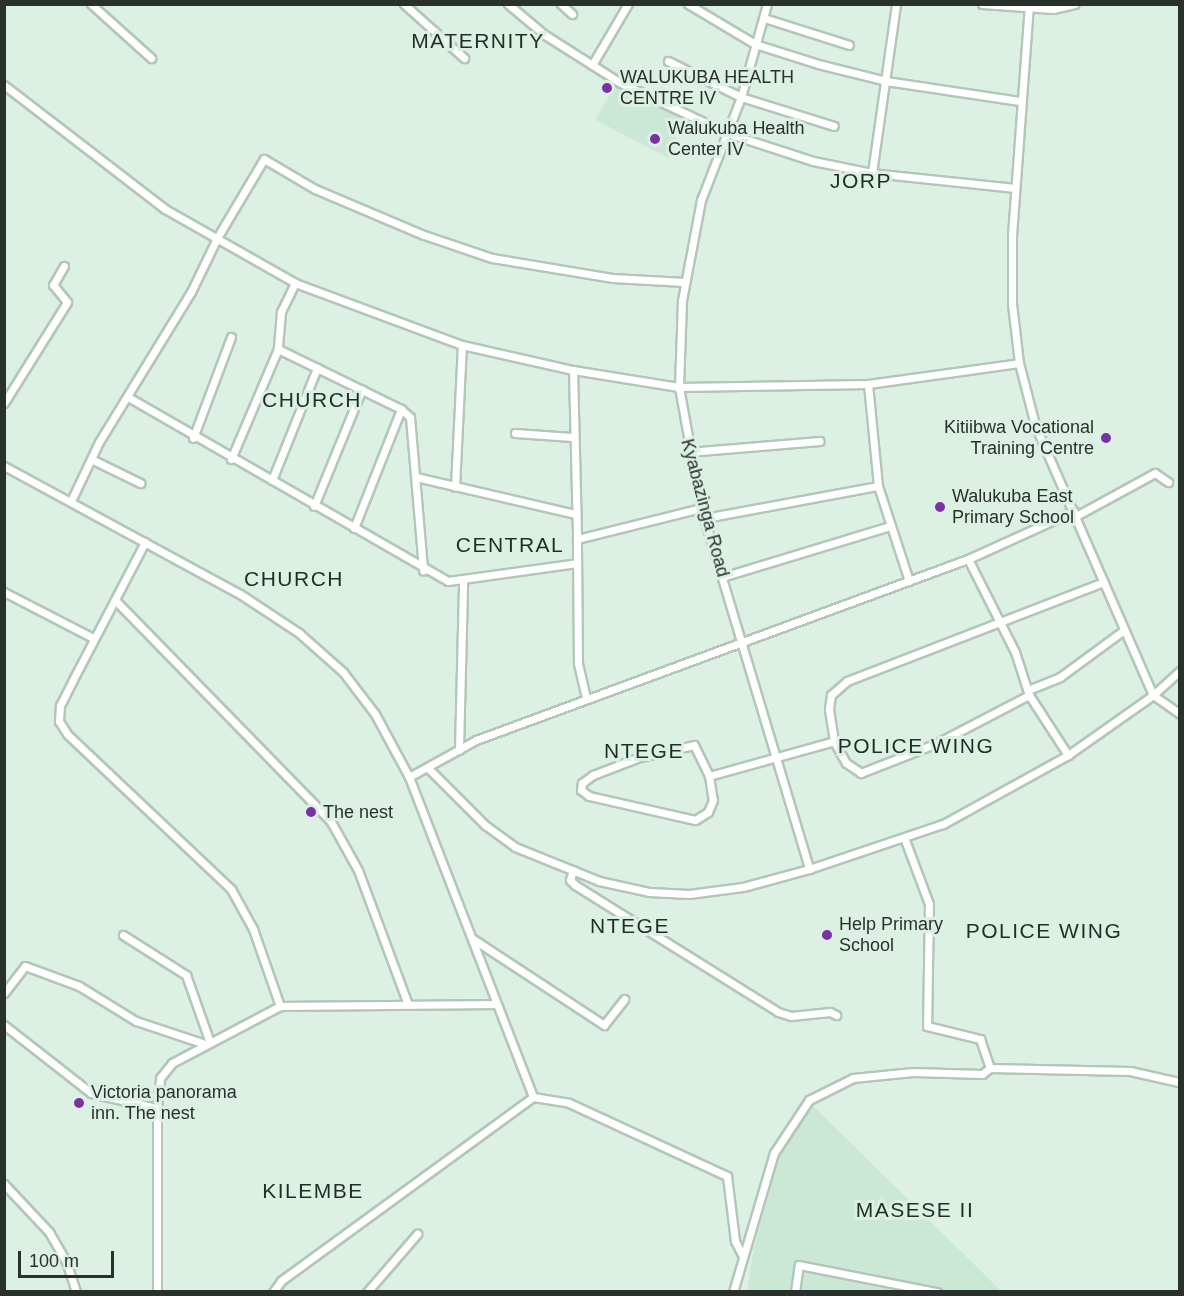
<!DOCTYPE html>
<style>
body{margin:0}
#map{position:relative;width:1184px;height:1296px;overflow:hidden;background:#dcf0e3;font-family:Helvetica,sans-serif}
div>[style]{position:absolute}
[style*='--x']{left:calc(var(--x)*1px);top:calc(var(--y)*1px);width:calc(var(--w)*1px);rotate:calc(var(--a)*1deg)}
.built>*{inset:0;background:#cbe7d5}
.roads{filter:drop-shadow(2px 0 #b3c6b9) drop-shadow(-2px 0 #b3c6b9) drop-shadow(0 2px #b3c6b9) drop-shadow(0 -2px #b3c6b9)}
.minor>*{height:7px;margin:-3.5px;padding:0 3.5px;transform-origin:3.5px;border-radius:3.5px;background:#fff}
.dots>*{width:16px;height:16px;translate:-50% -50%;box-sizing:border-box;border:3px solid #dcf0e3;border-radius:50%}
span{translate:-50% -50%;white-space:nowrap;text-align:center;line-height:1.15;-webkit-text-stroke:6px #dcf0e3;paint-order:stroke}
.poi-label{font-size:18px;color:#29312c}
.left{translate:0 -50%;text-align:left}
.right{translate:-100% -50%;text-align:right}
.street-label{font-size:18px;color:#29312c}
.quarter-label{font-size:21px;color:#1f2f25;letter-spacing:1.5px}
.frame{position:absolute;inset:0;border:6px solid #29312c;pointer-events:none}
.scale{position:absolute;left:18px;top:1251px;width:96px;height:27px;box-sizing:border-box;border:3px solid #29312c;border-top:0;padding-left:8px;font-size:18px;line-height:21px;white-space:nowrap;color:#29312c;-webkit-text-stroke:4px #dcf0e3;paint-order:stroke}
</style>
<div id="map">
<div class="built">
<div style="clip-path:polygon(614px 85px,685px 120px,668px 158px,596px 120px)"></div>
<div style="clip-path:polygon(808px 1101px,999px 1289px,997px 1292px,747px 1292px,754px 1248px,779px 1157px)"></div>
</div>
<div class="roads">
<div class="minor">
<div style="--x:91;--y:4;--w:81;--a:42"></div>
<div style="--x:404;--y:4;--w:81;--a:42"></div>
<div style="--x:508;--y:4;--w:48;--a:40"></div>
<div style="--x:545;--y:35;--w:88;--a:32.4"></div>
<div style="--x:619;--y:82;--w:119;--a:25.3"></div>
<div style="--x:727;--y:133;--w:90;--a:18"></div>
<div style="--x:813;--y:161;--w:60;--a:11.5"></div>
<div style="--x:872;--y:173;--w:143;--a:6"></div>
<div style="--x:561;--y:4;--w:15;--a:42"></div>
<div style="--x:688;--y:4;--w:78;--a:30.8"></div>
<div style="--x:755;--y:44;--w:66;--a:17.6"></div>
<div style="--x:818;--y:64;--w:70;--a:14"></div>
<div style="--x:886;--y:81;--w:135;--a:8.5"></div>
<div style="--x:767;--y:4;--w:97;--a:105.6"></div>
<div style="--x:741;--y:97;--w:110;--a:111.2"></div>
<div style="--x:701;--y:200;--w:103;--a:100.7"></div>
<div style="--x:682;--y:301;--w:86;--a:92"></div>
<div style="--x:679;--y:387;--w:123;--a:79.7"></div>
<div style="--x:701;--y:508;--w:377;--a:73.3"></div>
<div style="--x:982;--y:4;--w:71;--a:4"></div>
<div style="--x:1053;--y:9;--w:22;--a:-13"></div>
<div style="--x:1029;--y:4;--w:232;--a:94.2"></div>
<div style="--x:1012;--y:235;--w:69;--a:90"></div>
<div style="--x:1012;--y:304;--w:59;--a:83.2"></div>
<div style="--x:1019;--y:363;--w:64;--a:75.5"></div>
<div style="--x:1035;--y:425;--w:295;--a:66.4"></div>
<div style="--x:1153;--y:695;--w:33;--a:35"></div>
<div style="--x:764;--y:18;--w:89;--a:17.6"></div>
<div style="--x:668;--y:61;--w:81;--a:26.3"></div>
<div style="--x:741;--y:97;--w:97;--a:17.3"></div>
<div style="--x:592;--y:65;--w:71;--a:-59.5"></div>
<div style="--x:4;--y:85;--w:203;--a:37.6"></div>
<div style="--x:165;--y:209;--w:150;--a:29.6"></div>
<div style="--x:295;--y:283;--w:178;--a:20.4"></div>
<div style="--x:462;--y:345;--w:114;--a:12.7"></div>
<div style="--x:573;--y:370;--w:107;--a:9.1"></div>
<div style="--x:679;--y:387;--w:189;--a:-0.9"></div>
<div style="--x:868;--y:384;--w:152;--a:-7.9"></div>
<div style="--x:872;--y:173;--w:171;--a:-81.9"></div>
<div style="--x:295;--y:283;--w:32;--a:116"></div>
<div style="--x:281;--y:312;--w:37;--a:95"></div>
<div style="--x:278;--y:349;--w:137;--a:26"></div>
<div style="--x:401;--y:409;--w:12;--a:42"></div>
<div style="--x:410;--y:417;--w:154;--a:85.1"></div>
<div style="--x:573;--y:370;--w:169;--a:88.6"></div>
<div style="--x:868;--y:384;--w:102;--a:84.4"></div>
<div style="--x:878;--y:486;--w:100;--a:71.9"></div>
<div style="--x:128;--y:397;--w:369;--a:29.9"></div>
<div style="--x:448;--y:581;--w:130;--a:-7.9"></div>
<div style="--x:4;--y:403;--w:119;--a:-58"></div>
<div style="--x:67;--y:302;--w:22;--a:-129"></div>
<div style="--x:53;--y:285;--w:22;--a:-60"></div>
<div style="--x:515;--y:433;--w:57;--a:4"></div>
<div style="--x:193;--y:438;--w:108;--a:-69.4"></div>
<div style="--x:688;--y:452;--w:132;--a:-4.8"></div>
<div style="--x:91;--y:459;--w:55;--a:26.1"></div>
<div style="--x:231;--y:459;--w:120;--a:-66.9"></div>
<div style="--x:4;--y:466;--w:268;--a:28.5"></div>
<div style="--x:240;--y:594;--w:71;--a:33.5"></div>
<div style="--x:299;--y:633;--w:59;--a:41.6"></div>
<div style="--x:343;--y:672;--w:53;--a:52.7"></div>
<div style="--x:375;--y:714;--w:72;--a:61.6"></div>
<div style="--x:409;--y:777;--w:343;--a:68.8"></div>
<div style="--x:533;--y:1097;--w:312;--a:143.9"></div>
<div style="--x:281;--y:1281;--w:14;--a:126"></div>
<div style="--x:416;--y:477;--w:163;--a:13.1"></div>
<div style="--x:272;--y:480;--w:121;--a:-68.1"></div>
<div style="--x:455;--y:487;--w:142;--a:-87.2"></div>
<div style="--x:71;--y:501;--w:65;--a:-64.6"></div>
<div style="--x:99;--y:442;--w:176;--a:-58.5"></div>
<div style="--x:191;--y:292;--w:60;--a:-64.3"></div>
<div style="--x:217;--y:238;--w:92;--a:-59.3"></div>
<div style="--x:264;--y:159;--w:59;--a:30.5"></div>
<div style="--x:315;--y:189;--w:118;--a:22.9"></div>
<div style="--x:424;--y:235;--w:72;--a:18.7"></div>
<div style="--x:492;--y:258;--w:123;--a:9.4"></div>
<div style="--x:613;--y:278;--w:71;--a:3.2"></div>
<div style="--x:314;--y:506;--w:126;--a:-67.7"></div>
<div style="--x:1076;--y:516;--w:90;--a:-28.6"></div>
<div style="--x:1155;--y:473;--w:16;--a:35"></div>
<div style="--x:705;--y:518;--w:176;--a:-10.5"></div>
<div style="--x:354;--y:528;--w:128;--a:-68.4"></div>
<div style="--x:145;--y:542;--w:156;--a:117.6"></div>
<div style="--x:73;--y:680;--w:29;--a:117"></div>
<div style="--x:60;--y:706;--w:15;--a:94"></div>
<div style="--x:59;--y:721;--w:15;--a:58"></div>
<div style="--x:67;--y:734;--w:226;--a:43.4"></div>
<div style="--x:231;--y:889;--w:46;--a:61.2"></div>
<div style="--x:253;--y:929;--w:82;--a:70.7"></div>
<div style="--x:968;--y:559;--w:104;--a:63.2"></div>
<div style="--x:1015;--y:652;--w:45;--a:72"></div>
<div style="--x:1029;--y:695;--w:72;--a:57"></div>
<div style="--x:722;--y:577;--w:176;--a:-16.9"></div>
<div style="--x:4;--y:592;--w:100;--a:27.3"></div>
<div style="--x:115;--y:600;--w:308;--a:45.7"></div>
<div style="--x:330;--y:820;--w:57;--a:60.8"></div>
<div style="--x:358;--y:870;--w:141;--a:69.6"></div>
<div style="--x:1028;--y:690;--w:35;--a:-22"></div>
<div style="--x:1060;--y:677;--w:79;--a:-36.3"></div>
<div style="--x:1029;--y:695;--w:104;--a:152.4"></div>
<div style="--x:937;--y:743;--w:82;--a:158.5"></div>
<div style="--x:861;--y:773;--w:18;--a:-146"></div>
<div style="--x:846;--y:763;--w:25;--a:-119"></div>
<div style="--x:834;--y:741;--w:32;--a:-99"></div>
<div style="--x:829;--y:709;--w:14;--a:-82"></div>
<div style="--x:831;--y:695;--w:21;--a:-41"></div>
<div style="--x:847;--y:681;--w:275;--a:-21.1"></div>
<div style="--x:586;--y:698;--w:36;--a:-103"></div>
<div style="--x:578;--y:663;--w:124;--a:-90.5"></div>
<div style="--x:577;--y:539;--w:128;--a:-14"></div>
<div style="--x:694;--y:745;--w:34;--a:64"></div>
<div style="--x:709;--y:776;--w:24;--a:81"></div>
<div style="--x:713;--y:800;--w:13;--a:113"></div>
<div style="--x:708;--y:812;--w:15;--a:148"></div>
<div style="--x:695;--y:820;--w:109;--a:-167.2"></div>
<div style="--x:589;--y:796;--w:10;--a:-143"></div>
<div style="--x:581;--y:790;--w:7;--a:-82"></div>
<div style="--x:582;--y:783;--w:14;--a:-36"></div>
<div style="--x:593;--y:775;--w:50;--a:-21"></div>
<div style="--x:640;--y:757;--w:55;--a:-12.5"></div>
<div style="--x:459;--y:750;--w:169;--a:-88.6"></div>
<div style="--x:429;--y:769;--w:79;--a:45"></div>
<div style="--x:485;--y:825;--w:37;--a:36"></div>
<div style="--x:515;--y:847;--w:91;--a:22"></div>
<div style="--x:599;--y:881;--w:51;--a:12.4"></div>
<div style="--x:649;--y:892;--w:40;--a:2.9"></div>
<div style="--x:689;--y:894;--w:54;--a:-7.4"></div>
<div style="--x:743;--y:887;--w:68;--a:-15.3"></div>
<div style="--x:809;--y:869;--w:141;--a:-18.6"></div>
<div style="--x:943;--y:824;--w:143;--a:-28.9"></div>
<div style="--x:1068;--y:755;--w:104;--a:-35.2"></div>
<div style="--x:1153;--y:695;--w:36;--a:-42"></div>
<div style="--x:709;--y:776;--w:130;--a:-15.6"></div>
<div style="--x:409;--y:777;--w:77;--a:-28.9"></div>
<div style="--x:476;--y:740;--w:524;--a:-20.2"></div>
<div style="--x:968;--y:559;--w:116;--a:-24.4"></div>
<div style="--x:905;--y:840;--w:68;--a:69.4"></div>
<div style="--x:929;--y:904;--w:122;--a:90.9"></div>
<div style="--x:927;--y:1026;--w:55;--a:13.8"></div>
<div style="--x:980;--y:1039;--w:31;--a:71"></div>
<div style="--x:990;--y:1068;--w:140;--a:1.2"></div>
<div style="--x:1130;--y:1071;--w:50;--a:12.7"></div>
<div style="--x:573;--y:870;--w:10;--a:107"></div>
<div style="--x:570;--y:880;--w:7;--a:45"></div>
<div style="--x:575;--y:885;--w:239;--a:32"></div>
<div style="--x:778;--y:1012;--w:14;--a:17"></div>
<div style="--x:791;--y:1016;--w:39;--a:-6"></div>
<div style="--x:830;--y:1012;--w:7;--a:27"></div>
<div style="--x:123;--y:935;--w:75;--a:32.4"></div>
<div style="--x:186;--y:975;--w:69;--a:70.5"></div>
<div style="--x:473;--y:939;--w:157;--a:33.3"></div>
<div style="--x:604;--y:1025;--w:33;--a:-52"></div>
<div style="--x:4;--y:993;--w:34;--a:-52"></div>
<div style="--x:25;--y:966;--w:58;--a:20.3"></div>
<div style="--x:79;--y:986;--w:67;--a:31.6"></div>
<div style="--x:136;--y:1021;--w:70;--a:18.4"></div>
<div style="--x:4;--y:1025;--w:110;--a:38"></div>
<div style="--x:91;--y:1093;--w:68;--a:12.8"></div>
<div style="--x:533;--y:1097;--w:36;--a:9"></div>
<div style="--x:569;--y:1103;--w:174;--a:24.8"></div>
<div style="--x:727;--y:1176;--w:65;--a:83"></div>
<div style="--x:735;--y:1241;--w:16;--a:63"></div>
<div style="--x:4;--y:1184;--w:66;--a:46.8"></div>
<div style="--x:49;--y:1232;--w:34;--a:60"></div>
<div style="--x:66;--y:1261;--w:33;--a:72"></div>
<div style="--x:157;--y:1292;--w:184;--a:-90"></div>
<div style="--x:157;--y:1108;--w:30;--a:-84"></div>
<div style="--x:160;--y:1078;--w:19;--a:-51"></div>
<div style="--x:172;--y:1063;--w:122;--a:-27.8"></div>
<div style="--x:280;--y:1006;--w:216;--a:-0.5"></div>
<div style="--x:367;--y:1292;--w:77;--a:-49.2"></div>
<div style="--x:733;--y:1292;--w:145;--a:-73.6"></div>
<div style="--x:774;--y:1153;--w:64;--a:-56.6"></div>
<div style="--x:809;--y:1100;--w:49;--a:-26.6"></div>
<div style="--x:853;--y:1078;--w:60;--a:-5.7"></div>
<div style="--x:913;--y:1072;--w:69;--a:1.7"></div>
<div style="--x:982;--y:1074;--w:10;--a:-37"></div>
<div style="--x:795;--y:1292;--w:27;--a:-82"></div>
<div style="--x:799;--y:1265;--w:141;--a:11.1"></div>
</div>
</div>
<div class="dots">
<div style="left:607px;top:88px;background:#7931a3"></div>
<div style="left:655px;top:139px;background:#7931a3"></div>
<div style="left:1106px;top:438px;background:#7931a3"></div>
<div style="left:940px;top:507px;background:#7931a3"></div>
<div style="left:311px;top:812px;background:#7931a3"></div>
<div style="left:827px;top:935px;background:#7931a3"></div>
<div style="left:79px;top:1103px;background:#7931a3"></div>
</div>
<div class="poi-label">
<span class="left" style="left:620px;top:88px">WALUKUBA HEALTH<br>CENTRE IV</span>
<span class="left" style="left:668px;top:139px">Walukuba Health<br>Center IV</span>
<span class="right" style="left:1094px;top:438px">Kitiibwa Vocational<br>Training Centre</span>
<span class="left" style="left:952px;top:507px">Walukuba East<br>Primary School</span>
<span class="left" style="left:323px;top:812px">The nest</span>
<span class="left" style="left:839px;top:935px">Help Primary<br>School</span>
<span class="left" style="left:91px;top:1103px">Victoria panorama<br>inn. The nest</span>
</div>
<div class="street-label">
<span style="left:705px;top:508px;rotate:75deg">Kyabazinga Road</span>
</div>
<div class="quarter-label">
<span style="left:478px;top:41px">MATERNITY</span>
<span style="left:861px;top:181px">JORP</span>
<span style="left:312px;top:400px">CHURCH</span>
<span style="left:510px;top:545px">CENTRAL</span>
<span style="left:294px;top:579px">CHURCH</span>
<span style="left:916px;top:746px">POLICE WING</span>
<span style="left:644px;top:751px">NTEGE</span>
<span style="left:630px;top:926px">NTEGE</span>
<span style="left:1044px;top:931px">POLICE WING</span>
<span style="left:313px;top:1191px">KILEMBE</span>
<span style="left:915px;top:1210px">MASESE II</span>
</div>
<div class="frame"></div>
<div class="scale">100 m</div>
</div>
